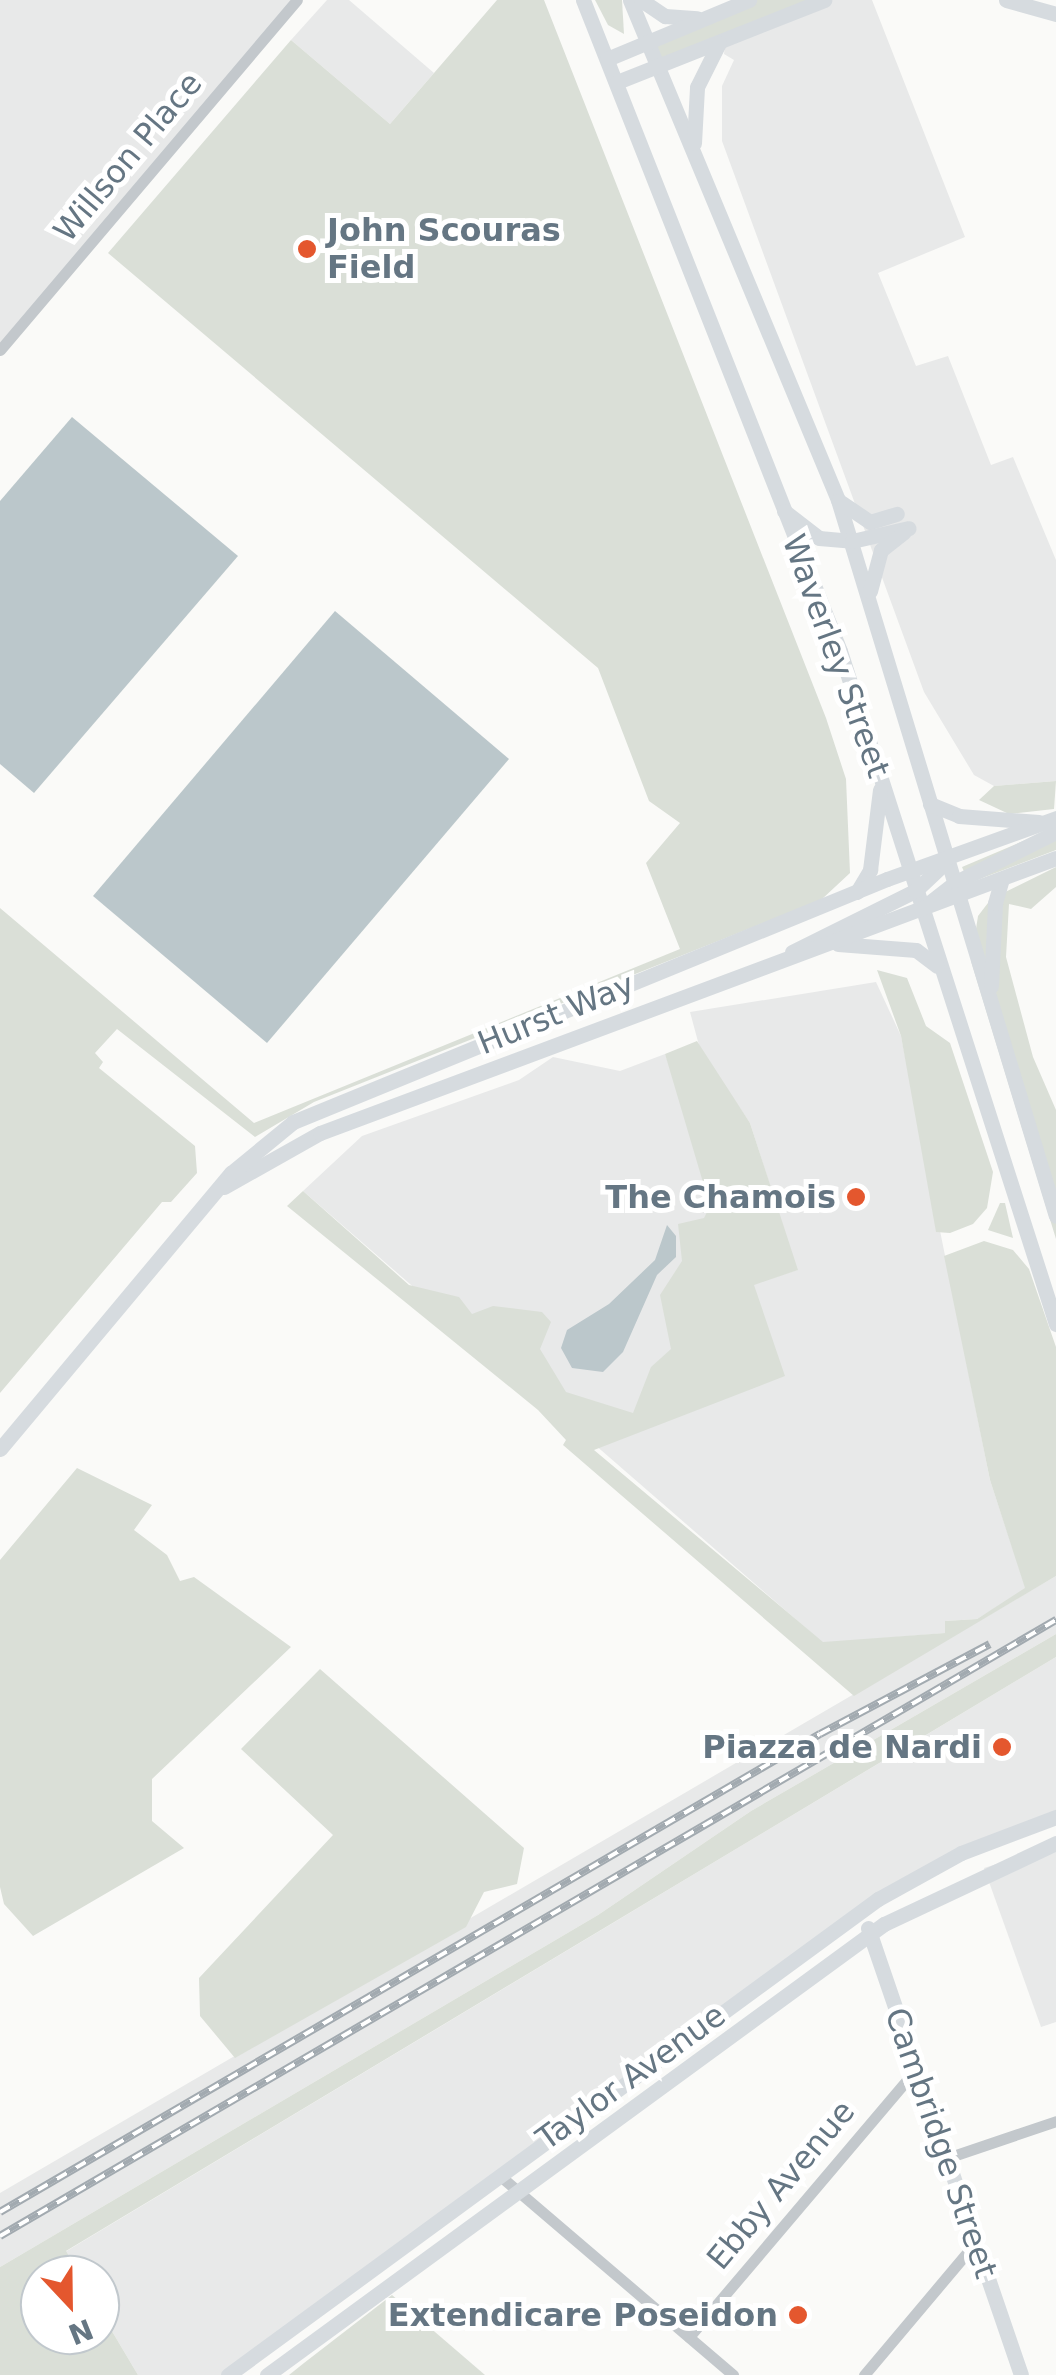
<!DOCTYPE html>
<style>
body{margin:0}
#map{position:relative;width:1056px;height:2375px;overflow:hidden;background:#fafaf8;font-family:"DejaVu Sans",sans-serif}
div>[style]{position:absolute}
[style*='--x']{left:calc(var(--x)*1px);top:calc(var(--y)*1px);width:calc(var(--w)*1px);rotate:calc(var(--a)*1deg)}
.built>*{inset:0;background:#e8e9e9}
.green>*{inset:0;background:#dadfd7}
.water>*{inset:0;background:#bbc7cb}
.street>*{height:11px;margin:-5.5px;padding:0 5.5px;transform-origin:5.5px;border-radius:5.5px;background:#c3c8cc}
.secondary>*{height:15px;margin:-7.5px;padding:0 7.5px;transform-origin:7.5px;border-radius:7.5px;background:#d6dbdf}
.rail>*{height:8px;margin-top:-4px;transform-origin:0;background:repeating-linear-gradient(90deg,#fff 0 11px,#a2aab0 0 22px);box-sizing:border-box;border-block:2px solid #a2aab0}
.dots>*{width:28px;height:28px;translate:-50% -50%;box-sizing:border-box;border:5px solid #fff;border-radius:50%}
span{translate:-50% -50%;white-space:nowrap;text-align:center;line-height:1.15;-webkit-text-stroke:10px #fff;paint-order:stroke}
.street-label{font-size:32px;color:#657683}
.poi-label{font-size:32px;color:#657683;font-weight:700}
.left{translate:0 -50%;text-align:left}
.right{translate:-100% -50%;text-align:right}
.north{position:absolute;left:20px;top:2255px;width:100px;height:100px;box-sizing:border-box;background:#fff;border:2px solid #c1c8cd;border-radius:50%;rotate:158deg;font-size:28px;font-weight:700;line-height:40px;text-align:center;color:#657683}
.north::after{content:'';display:block;margin:auto;width:35px;height:45px;background:#e4572e;clip-path:polygon(50% 0,100% 100%,50% 72%,0 100%)}
</style>
<div id="map">
<div class="built">
<div style="clip-path:polygon(0 0,297px 0,0 350px)"></div>
<div style="clip-path:polygon(327px 0,349px 0,434px 73px,390px 124px,291px 40px)"></div>
<div style="clip-path:polygon(824px 0,872px 0,965px 237px,878px 273px,916px 366px,948px 356px,991px 465px,1013px 457px,1056px 560px,1056px 781px,994px 786px,974px 775px,924px 692px,722px 141px,722px 86px,734px 60px,724px 54px,726px 37px)"></div>
<div style="clip-path:polygon(876px 982px,901px 1036px,990px 1480px,1026px 1589px,977px 1619px,945px 1621px,946px 1633px,823px 1643px,303px 1191px,362px 1136px,519px 1080px,553px 1057px,620px 1071px,665px 1054px,754px 1284px,797px 1270px,750px 1123px,700px 1049px,690px 1012px)"></div>
<div style="clip-path:polygon(1056px 1576px,1056px 1634px,751px 1811px,598px 1915px,0 2267px,0 2193px)"></div>
<div style="clip-path:polygon(1056px 1657px,1056px 1817px,906px 1881px,228px 2375px,138px 2375px,100px 2311px,100px 2275px,79px 2275px,65px 2252px)"></div>
<div style="clip-path:polygon(1056px 1845px,1056px 2022px,1041px 2027px,984px 1868px)"></div>
</div>
<div class="green">
<div style="clip-path:polygon(497px 0,544px 0,826px 718px,846px 779px,850px 873px,821px 900px,314px 1102px,255px 1137px,117px 1029px,95px 1053px,103px 1062px,99px 1068px,195px 1146px,197px 1173px,171px 1202px,162px 1202px,0 1393px,0 908px,254px 1123px,680px 949px,646px 863px,680px 823px,649px 801px,598px 668px,108px 253px,291px 40px,390px 124px)"></div>
<div style="clip-path:polygon(595px 0,622px 0,624px 34px,608px 25px)"></div>
<div style="clip-path:polygon(749px 0,824px 0,659px 65px,649px 43px)"></div>
<div style="clip-path:polygon(1056px 781px,1054px 809px,1009px 814px,979px 800px,994px 786px)"></div>
<div style="clip-path:polygon(1056px 827px,1056px 850px,969px 883px,962px 867px)"></div>
<div style="clip-path:polygon(1056px 867px,1056px 887px,1031px 909px,1009px 904px,1006px 957px,1033px 1057px,1056px 1110px,1056px 1239px,971px 961px,978px 916px,991px 899px)"></div>
<div style="clip-path:polygon(877px 970px,907px 978px,926px 1026px,950px 1043px,993px 1172px,987px 1208px,973px 1224px,950px 1233px,936px 1232px,901px 1036px)"></div>
<div style="clip-path:polygon(697px 1041px,750px 1123px,798px 1270px,754px 1285px,785px 1376px,594px 1450px,823px 1642px,945px 1633px,945px 1621px,977px 1619px,1025px 1588px,990px 1480px,944px 1256px,984px 1241px,1013px 1250px,1029px 1269px,1056px 1347px,1056px 1576px,854px 1696px,563px 1445px,566px 1440px,538px 1410px,287px 1206px,303px 1191px,409px 1285px,459px 1297px,472px 1314px,493px 1306px,542px 1312px,551px 1322px,540px 1349px,566px 1392px,633px 1413px,651px 1367px,671px 1349px,660px 1295px,682px 1261px,678px 1224px,704px 1218px,710px 1206px,665px 1054px)"></div>
<div style="clip-path:polygon(1000px 1203px,1005px 1203px,1013px 1238px,988px 1230px)"></div>
<div style="clip-path:polygon(77px 1468px,152px 1505px,134px 1530px,167px 1555px,180px 1581px,194px 1577px,291px 1647px,152px 1779px,152px 1821px,184px 1848px,33px 1936px,4px 1904px,0 1887px,0 1560px)"></div>
<div style="clip-path:polygon(1056px 1634px,1056px 1657px,66px 2251px,79px 2275px,40px 2275px,40px 2335px,100px 2335px,100px 2311px,138px 2375px,0 2375px,0 2267px,598px 1915px,751px 1811px)"></div>
<div style="clip-path:polygon(320px 1669px,524px 1848px,517px 1884px,484px 1892px,466px 1927px,235px 2058px,200px 2016px,199px 1978px,333px 1835px,241px 1749px)"></div>
<div style="clip-path:polygon(392px 2295px,485px 2375px,289px 2375px,304px 2363px)"></div>
</div>
<div class="water">
<div style="clip-path:polygon(72px 417px,238px 556px,34px 793px,0 764px,0 501px)"></div>
<div style="clip-path:polygon(335px 611px,509px 759px,267px 1043px,93px 896px)"></div>
<div style="clip-path:polygon(667px 1225px,676px 1236px,676px 1257px,657px 1275px,623px 1352px,603px 1372px,572px 1368px,561px 1348px,567px 1330px,609px 1304px,655px 1260px)"></div>
</div>
<div class="street">
<div style="--x:0;--y:350;--w:459;--a:-49.7"></div>
<div style="--x:947;--y:2158;--w:115;--a:-18.7"></div>
<div style="--x:499;--y:2175;--w:308;--a:40.5"></div>
<div style="--x:689;--y:2337;--w:351;--a:-49.7"></div>
<div style="--x:864;--y:2375;--w:174;--a:-49.9"></div>
</div>
<div class="secondary">
<div style="--x:583;--y:0;--w:700;--a:68.46"></div>
<div style="--x:840;--y:651;--w:707;--a:72.21"></div>
<div style="--x:630;--y:0;--w:542;--a:67.41"></div>
<div style="--x:838;--y:500;--w:748;--a:73.07"></div>
<div style="--x:641;--y:0;--w:29;--a:34"></div>
<div style="--x:665;--y:16;--w:32;--a:4"></div>
<div style="--x:1006;--y:0;--w:52;--a:15.6"></div>
<div style="--x:607;--y:59;--w:154;--a:-22.6"></div>
<div style="--x:617;--y:82;--w:223;--a:-21.6"></div>
<div style="--x:694;--y:143;--w:56;--a:-86.9"></div>
<div style="--x:697;--y:87;--w:49;--a:-63.4"></div>
<div style="--x:839;--y:501;--w:37;--a:34"></div>
<div style="--x:870;--y:522;--w:28;--a:-17"></div>
<div style="--x:784;--y:511;--w:44;--a:37.6"></div>
<div style="--x:819;--y:538;--w:33;--a:5"></div>
<div style="--x:852;--y:541;--w:58;--a:-12.8"></div>
<div style="--x:870;--y:591;--w:42;--a:-75"></div>
<div style="--x:881;--y:550;--w:29;--a:-38"></div>
<div style="--x:930;--y:804;--w:31;--a:22"></div>
<div style="--x:959;--y:816;--w:80;--a:4.3"></div>
<div style="--x:857;--y:892;--w:26;--a:-59"></div>
<div style="--x:870;--y:870;--w:81;--a:-82.9"></div>
<div style="--x:924;--y:907;--w:41;--a:-38"></div>
<div style="--x:956;--y:882;--w:112;--a:-26.6"></div>
<div style="--x:838;--y:944;--w:78;--a:4.4"></div>
<div style="--x:916;--y:950;--w:26;--a:37"></div>
<div style="--x:792;--y:952;--w:137;--a:-26.4"></div>
<div style="--x:915;--y:891;--w:44;--a:-43.2"></div>
<div style="--x:991;--y:986;--w:83;--a:-87.2"></div>
<div style="--x:995;--y:903;--w:25;--a:-74"></div>
<div style="--x:224;--y:1187;--w:110;--a:-29.4"></div>
<div style="--x:320;--y:1133;--w:786;--a:-20.49"></div>
<div style="--x:0;--y:1449;--w:360;--a:-50.1"></div>
<div style="--x:231;--y:1173;--w:80;--a:-39.4"></div>
<div style="--x:293;--y:1122;--w:642;--a:-22.25"></div>
<div style="--x:887;--y:879;--w:180;--a:-19.8"></div>
<div style="--x:868;--y:1928;--w:472;--a:71.1"></div>
<div style="--x:228;--y:2375;--w:806;--a:-36.22"></div>
<div style="--x:878;--y:1899;--w:95;--a:-29"></div>
<div style="--x:961;--y:1853;--w:102;--a:-20.8"></div>
<div style="--x:267;--y:2375;--w:764;--a:-36.17"></div>
<div style="--x:884;--y:1924;--w:190;--a:-25.2"></div>
</div>
<div class="rail">
<div style="--x:0;--y:2212;--w:949;--a:-30.24"></div>
<div style="--x:820;--y:1734;--w:192;--a:-27.9"></div>
<div style="--x:0;--y:2236;--w:1223;--a:-30.26"></div>
</div>
<div class="dots">
<div style="left:307px;top:249px;background:#e4572e"></div>
<div style="left:856px;top:1197px;background:#e4572e"></div>
<div style="left:1002px;top:1747px;background:#e4572e"></div>
<div style="left:798px;top:2315px;background:#e4572e"></div>
</div>
<div class="street-label">
<span style="left:128px;top:157px;rotate:-50deg">Willson Place</span>
<span style="left:836px;top:656px;rotate:70deg">Waverley Street</span>
<span style="left:556px;top:1014px;rotate:-22deg">Hurst Way</span>
<span style="left:631px;top:2077px;rotate:-36deg">Taylor Avenue</span>
<span style="left:941px;top:2143px;rotate:71deg">Cambridge Street</span>
<span style="left:781px;top:2185px;rotate:-50deg">Ebby Avenue</span>
</div>
<div class="poi-label">
<span class="left" style="left:327px;top:249px">John Scouras<br>Field</span>
<span class="right" style="left:836px;top:1197px">The Chamois</span>
<span class="right" style="left:982px;top:1747px">Piazza de Nardi</span>
<span class="right" style="left:778px;top:2315px">Extendicare Poseidon</span>
</div>
<div class="north">N</div>
</div>
